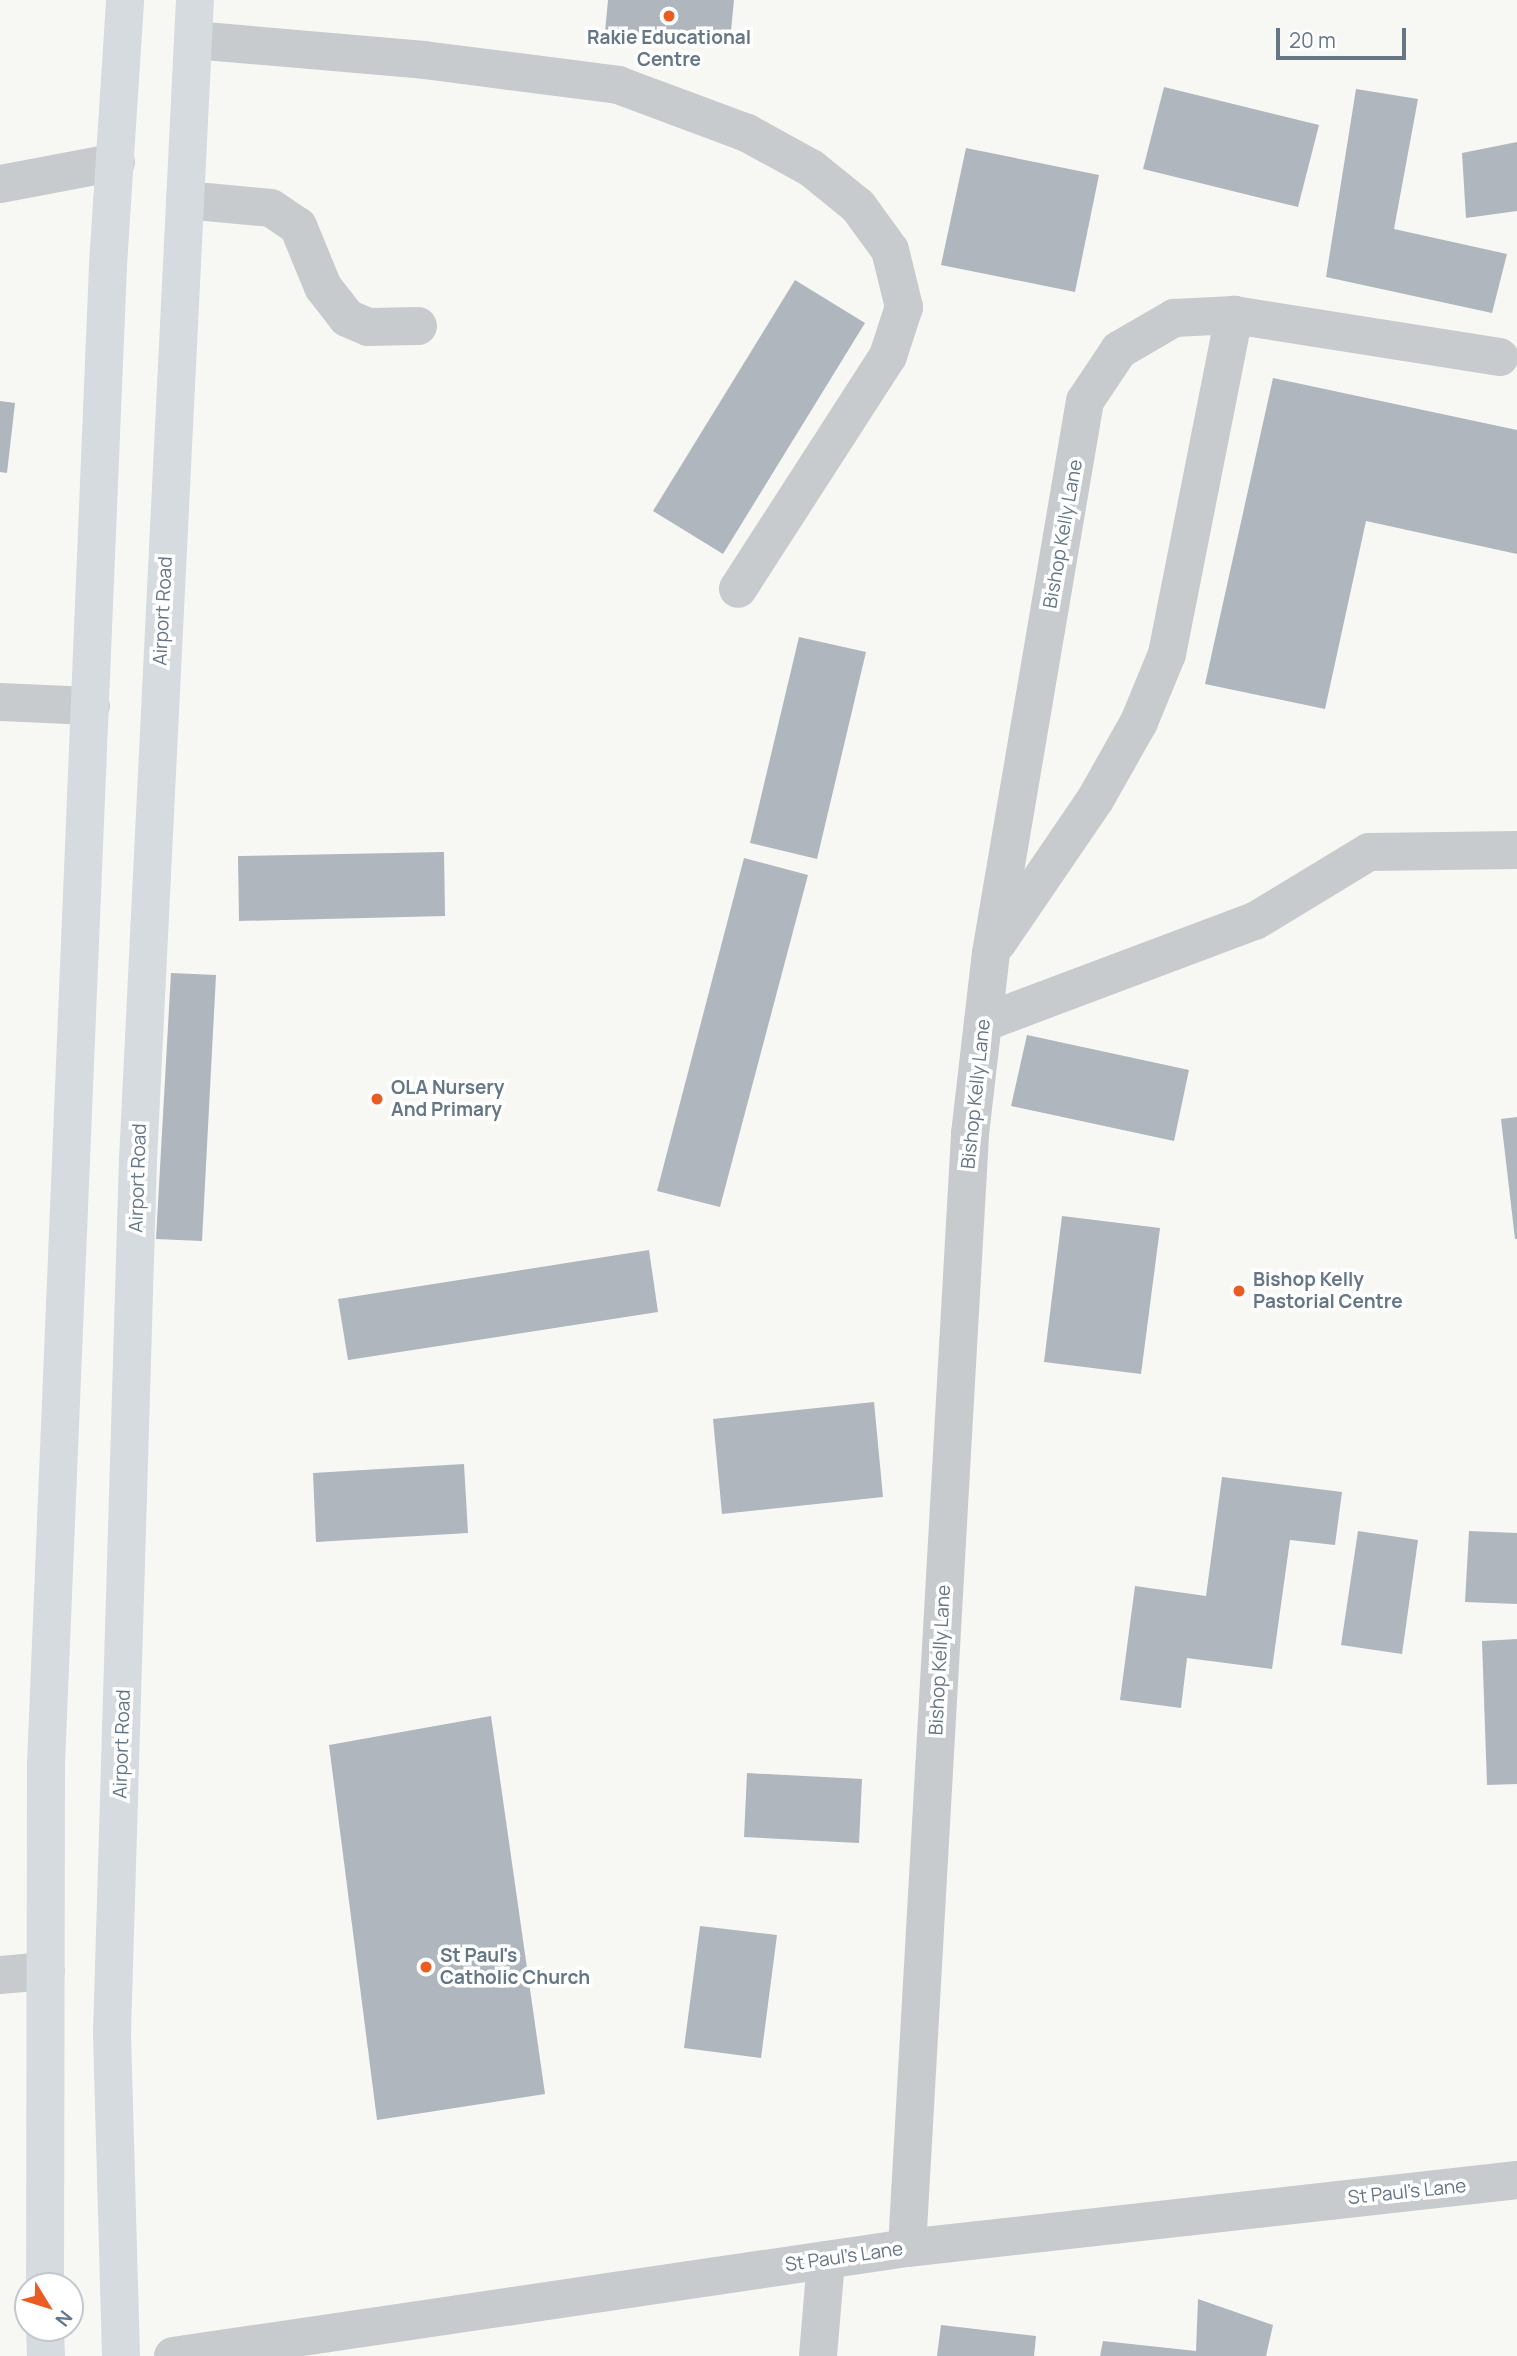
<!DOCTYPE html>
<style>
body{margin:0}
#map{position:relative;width:1517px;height:2356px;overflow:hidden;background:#f7f8f4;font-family:Manrope,sans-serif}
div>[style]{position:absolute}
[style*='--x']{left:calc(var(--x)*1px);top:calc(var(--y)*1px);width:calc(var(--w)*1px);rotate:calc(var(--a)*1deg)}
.building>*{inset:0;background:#afb6bd}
.minor>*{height:38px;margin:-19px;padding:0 19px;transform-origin:19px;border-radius:19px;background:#c7cbce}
.major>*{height:38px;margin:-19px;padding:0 19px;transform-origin:19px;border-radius:19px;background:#d6dbdf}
.dots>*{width:19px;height:19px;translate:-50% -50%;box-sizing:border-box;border:4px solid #fff;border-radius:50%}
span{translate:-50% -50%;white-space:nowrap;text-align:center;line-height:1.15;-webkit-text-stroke:7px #fff;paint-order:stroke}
.poi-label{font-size:19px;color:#657687;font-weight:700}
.left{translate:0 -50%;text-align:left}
.street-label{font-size:19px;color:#657687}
.north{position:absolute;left:14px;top:2272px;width:70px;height:70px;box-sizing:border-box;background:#fff;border:2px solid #c1c8cf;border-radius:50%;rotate:128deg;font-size:19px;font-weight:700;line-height:28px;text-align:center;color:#657687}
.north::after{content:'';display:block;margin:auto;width:24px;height:32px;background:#ea5c22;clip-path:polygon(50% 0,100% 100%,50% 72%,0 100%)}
.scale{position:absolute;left:1276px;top:28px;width:130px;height:32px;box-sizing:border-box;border:4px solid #657687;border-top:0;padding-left:9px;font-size:21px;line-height:24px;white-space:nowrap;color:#657687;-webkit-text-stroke:5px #fff;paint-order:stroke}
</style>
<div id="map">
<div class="building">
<div style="clip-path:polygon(608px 0,734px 0,730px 41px,605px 32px)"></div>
<div style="clip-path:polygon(1164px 87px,1319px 125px,1298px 207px,1143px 169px)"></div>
<div style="clip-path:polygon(1356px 89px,1418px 99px,1394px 229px,1507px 254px,1492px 313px,1326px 277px)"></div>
<div style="clip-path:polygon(1517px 142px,1517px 211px,1466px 218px,1462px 153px)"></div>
<div style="clip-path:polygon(966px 148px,1099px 175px,1075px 292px,941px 265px)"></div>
<div style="clip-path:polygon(795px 280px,865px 323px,723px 554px,653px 511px)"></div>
<div style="clip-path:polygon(1273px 378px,1517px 430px,1517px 554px,1366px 521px,1325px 709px,1205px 684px)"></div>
<div style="clip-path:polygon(0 401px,15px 403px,7px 473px,0 472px)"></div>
<div style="clip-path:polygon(799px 637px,866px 652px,817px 859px,750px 843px)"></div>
<div style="clip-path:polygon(444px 852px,445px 916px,239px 921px,238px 856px)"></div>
<div style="clip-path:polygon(744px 858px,808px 875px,720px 1207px,657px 1191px)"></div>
<div style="clip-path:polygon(171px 973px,216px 975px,202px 1241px,156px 1239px)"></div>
<div style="clip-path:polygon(1027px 1035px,1189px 1070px,1174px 1141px,1011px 1106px)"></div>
<div style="clip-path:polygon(1517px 1117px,1517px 1239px,1515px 1239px,1501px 1119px)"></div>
<div style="clip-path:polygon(1062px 1216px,1160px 1228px,1141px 1374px,1044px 1362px)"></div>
<div style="clip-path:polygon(649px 1250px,658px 1312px,348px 1360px,338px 1299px)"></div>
<div style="clip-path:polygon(874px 1402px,883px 1497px,722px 1514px,713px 1419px)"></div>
<div style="clip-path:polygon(464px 1464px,468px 1533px,316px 1542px,313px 1473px)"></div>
<div style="clip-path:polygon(1222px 1477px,1342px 1492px,1335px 1545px,1290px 1540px,1272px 1669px,1187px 1658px,1181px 1708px,1120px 1700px,1135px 1586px,1206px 1596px)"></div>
<div style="clip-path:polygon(1358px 1531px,1418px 1540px,1402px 1654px,1341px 1645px)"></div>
<div style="clip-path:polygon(1469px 1531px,1517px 1533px,1517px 1604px,1465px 1602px)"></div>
<div style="clip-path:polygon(1517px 1639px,1517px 1784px,1487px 1785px,1482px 1641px)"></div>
<div style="clip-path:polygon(491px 1716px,545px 2094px,377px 2120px,329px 1745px)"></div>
<div style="clip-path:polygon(747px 1773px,862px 1779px,859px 1843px,744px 1837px)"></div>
<div style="clip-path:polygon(700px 1926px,777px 1935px,761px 2058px,684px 2048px)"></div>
<div style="clip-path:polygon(1198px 2299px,1273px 2325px,1266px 2356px,1100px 2356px,1103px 2341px,1196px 2351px)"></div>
<div style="clip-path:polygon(941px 2325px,1036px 2336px,1034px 2356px,937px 2356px)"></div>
</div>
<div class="minor">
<div style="--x:193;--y:40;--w:232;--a:4.9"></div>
<div style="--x:424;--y:60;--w:196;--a:7.3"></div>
<div style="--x:618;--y:85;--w:138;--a:20.4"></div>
<div style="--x:747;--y:133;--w:73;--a:28.7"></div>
<div style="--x:811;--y:168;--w:60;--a:39"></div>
<div style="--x:858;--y:206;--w:54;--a:54"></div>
<div style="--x:890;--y:250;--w:59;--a:76.2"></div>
<div style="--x:904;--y:307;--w:52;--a:108.1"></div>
<div style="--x:888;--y:356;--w:277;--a:122.8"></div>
<div style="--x:0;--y:184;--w:118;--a:-10.7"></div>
<div style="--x:185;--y:200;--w:86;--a:5.3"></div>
<div style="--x:271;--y:208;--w:32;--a:34"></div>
<div style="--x:298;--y:226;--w:66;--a:67.7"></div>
<div style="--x:323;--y:287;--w:39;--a:52"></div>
<div style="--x:347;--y:318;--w:23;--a:23"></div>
<div style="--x:368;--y:327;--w:50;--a:-1.1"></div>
<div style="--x:0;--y:702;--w:91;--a:2.5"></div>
<div style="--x:998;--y:942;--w:172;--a:-55.7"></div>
<div style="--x:1095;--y:800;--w:90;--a:-60.6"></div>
<div style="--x:1139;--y:722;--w:74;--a:-67.6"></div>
<div style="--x:1167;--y:654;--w:346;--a:-78.8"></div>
<div style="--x:983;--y:1023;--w:290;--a:-20.6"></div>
<div style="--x:1255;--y:921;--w:133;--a:-31.2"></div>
<div style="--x:1369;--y:852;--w:148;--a:-0.8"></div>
<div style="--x:0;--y:1975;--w:46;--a:-5"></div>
<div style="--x:907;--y:2248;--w:1116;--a:-86.76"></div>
<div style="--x:970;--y:1134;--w:182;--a:-83.4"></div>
<div style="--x:991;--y:953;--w:560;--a:-80.34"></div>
<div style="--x:1085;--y:401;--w:61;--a:-56.3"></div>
<div style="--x:1119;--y:350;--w:64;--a:-30.2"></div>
<div style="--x:1174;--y:318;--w:60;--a:-2.9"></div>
<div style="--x:1234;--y:315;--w:269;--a:9"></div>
<div style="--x:173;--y:2356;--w:742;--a:-8.37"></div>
<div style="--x:907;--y:2248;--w:614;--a:-6.36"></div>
<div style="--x:818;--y:2356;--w:96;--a:-85.2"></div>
</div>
<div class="major">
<div style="--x:45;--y:2286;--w:522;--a:-89.89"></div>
<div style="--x:46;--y:1764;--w:1500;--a:-87.63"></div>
<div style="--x:108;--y:265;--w:266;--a:-86.3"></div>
<div style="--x:45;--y:2328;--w:28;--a:88"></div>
<div style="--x:121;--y:2356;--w:322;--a:-91.6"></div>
<div style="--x:112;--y:2034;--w:874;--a:-88.3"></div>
<div style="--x:138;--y:1160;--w:1161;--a:-87.19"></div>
</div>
<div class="dots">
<div style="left:669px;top:16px;background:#ea5c22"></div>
<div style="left:377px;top:1099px;background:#ea5c22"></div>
<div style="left:1239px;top:1291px;background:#ea5c22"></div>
<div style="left:426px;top:1967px;background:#ea5c22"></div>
</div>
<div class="poi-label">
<span style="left:669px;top:49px">Rakie Educational<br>Centre</span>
<span class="left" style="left:391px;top:1099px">OLA Nursery<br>And Primary</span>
<span class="left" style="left:1253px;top:1291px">Bishop Kelly<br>Pastorial Centre</span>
<span class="left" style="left:440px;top:1967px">St Paul's<br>Catholic Church</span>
</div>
<div class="street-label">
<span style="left:1063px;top:534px;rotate:-80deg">Bishop Kelly Lane</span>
<span style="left:163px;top:611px;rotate:-87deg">Airport Road</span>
<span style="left:976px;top:1094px;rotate:-84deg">Bishop Kelly Lane</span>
<span style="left:138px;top:1178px;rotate:-88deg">Airport Road</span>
<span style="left:940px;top:1660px;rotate:-87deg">Bishop Kelly Lane</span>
<span style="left:122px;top:1744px;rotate:-88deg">Airport Road</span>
<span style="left:1407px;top:2192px;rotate:-6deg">St Paul's Lane</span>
<span style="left:844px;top:2257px;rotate:-8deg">St Paul's Lane</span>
</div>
<div class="north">N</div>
<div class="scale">20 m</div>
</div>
